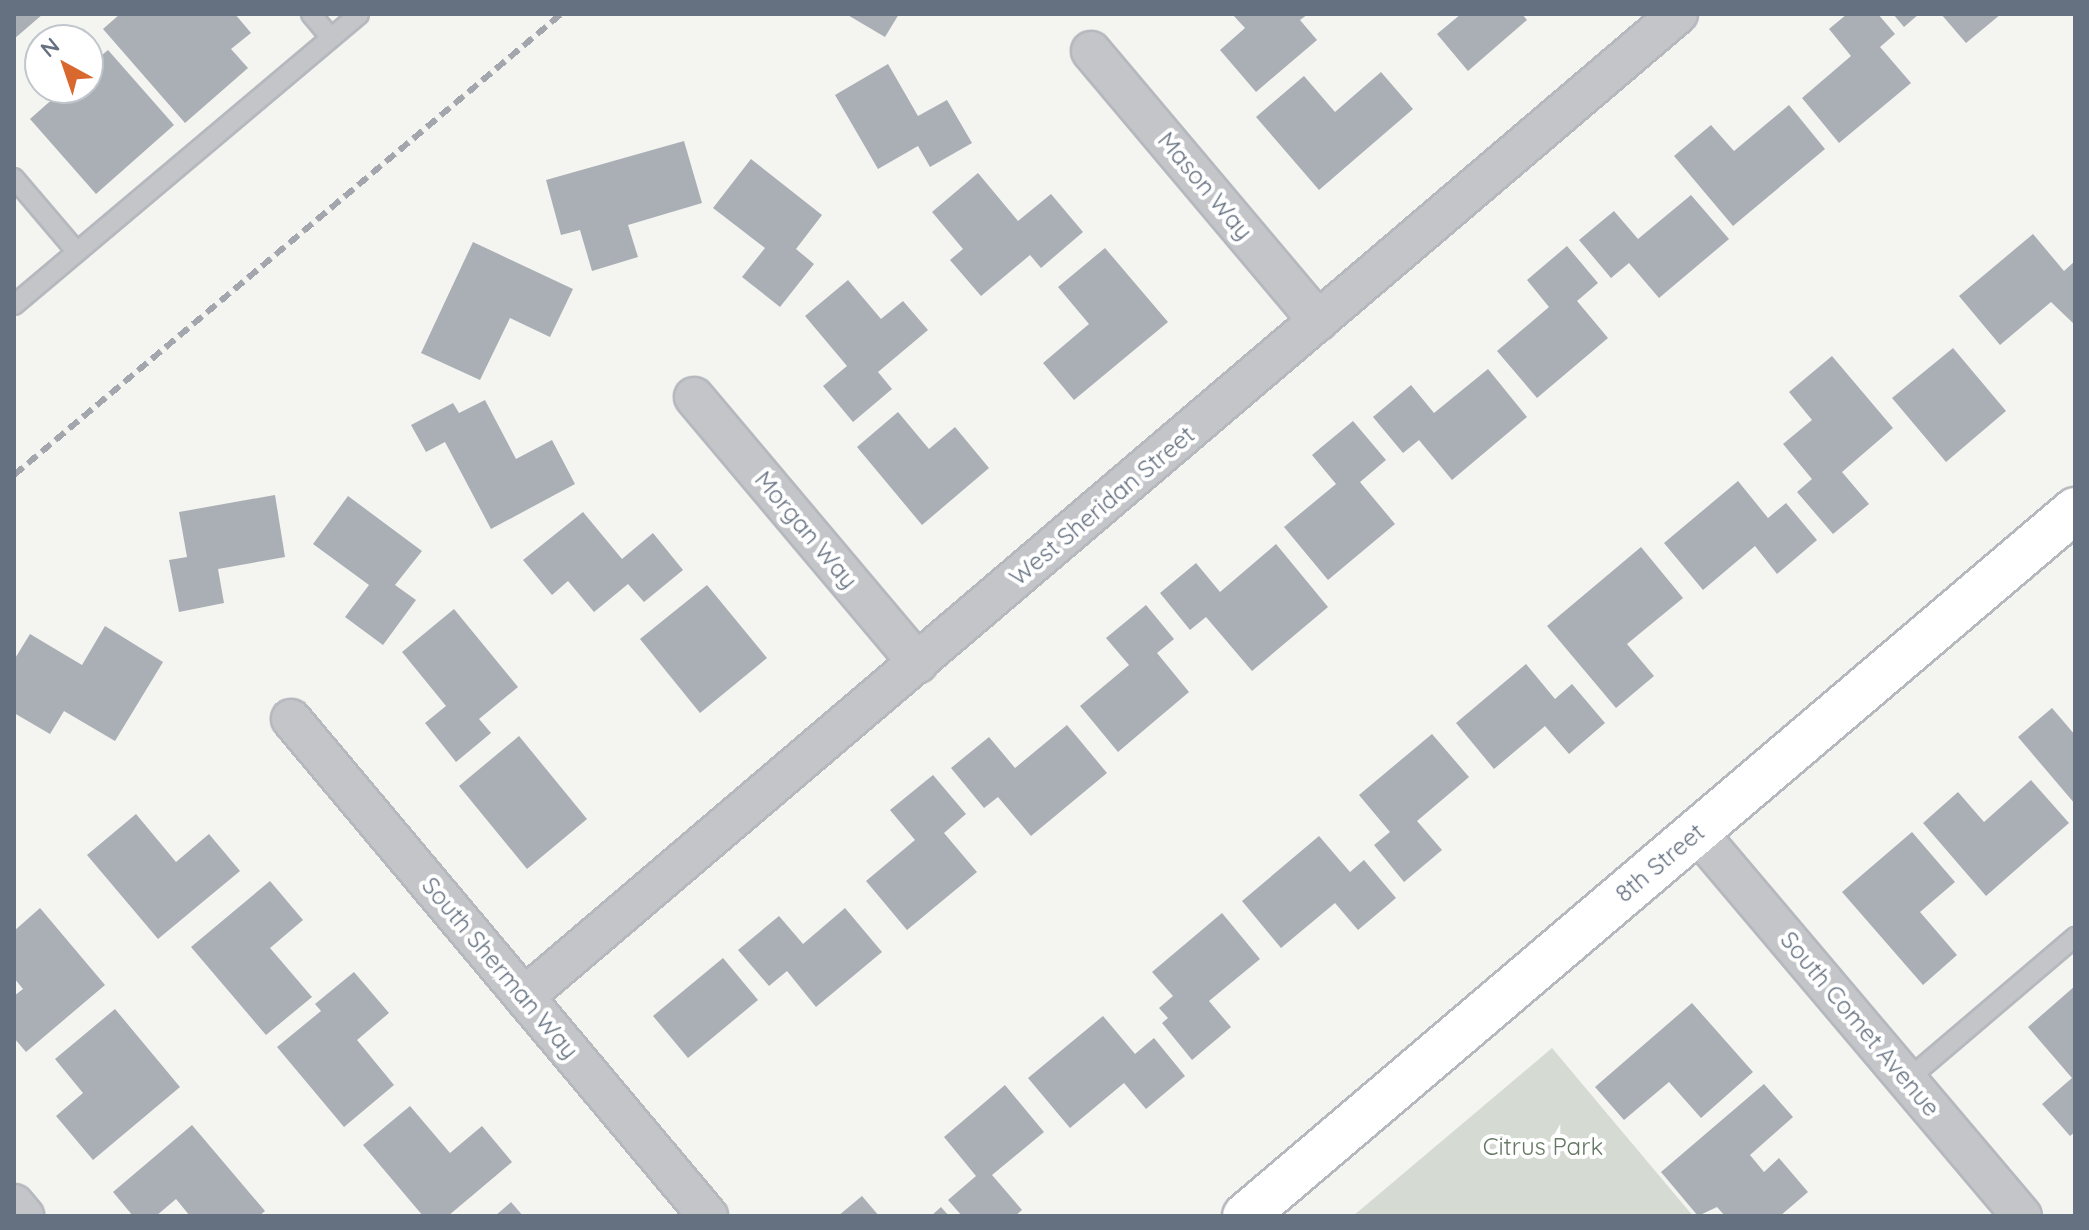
<!DOCTYPE html>
<style>
body{margin:0}
#map{position:relative;width:2089px;height:1230px;overflow:hidden;background:#f4f4f1;font-family:Quicksand,sans-serif}
div>[style]{position:absolute}
[style*='--x']{left:calc(var(--x)*1px);top:calc(var(--y)*1px);width:calc(var(--w)*1px);rotate:calc(var(--a)*1deg)}
.green>*{inset:0;background:#d5dbd2}
.building>*{inset:0;background:#a9afb5}
.roads{filter:drop-shadow(2px 0 #b5b8bd) drop-shadow(-2px 0 #b5b8bd) drop-shadow(0 2px #b5b8bd) drop-shadow(0 -2px #b5b8bd)}
.lane>*{height:18px;margin:-9px;padding:0 9px;transform-origin:9px;border-radius:9px;background:#c3c5c9}
.street>*{height:38px;margin:-19px;padding:0 19px;transform-origin:19px;border-radius:19px;background:#c3c5c9}
.secondary>*{height:44px;margin:-22px;padding:0 22px;transform-origin:22px;border-radius:22px;background:#fff}
.rail>*{height:6px;margin-top:-3px;transform-origin:0;background:repeating-linear-gradient(90deg,#a3a7ad 0 12px,transparent 0 18px)}
span{translate:-50% -50%;white-space:nowrap;text-align:center;line-height:1.15;-webkit-text-stroke:8px #fff;paint-order:stroke}
.street-label{font-size:24px;color:#657180}
.park-label{font-size:24px;color:#657863}
.frame{position:absolute;inset:0;border:16px solid #657180;pointer-events:none}
.north{position:absolute;left:24px;top:24px;width:80px;height:80px;box-sizing:border-box;background:#fff;border:2px solid #c1c6cc;border-radius:50%;rotate:320deg;font-size:22px;font-weight:700;line-height:32px;text-align:center;color:#657180}
.north::after{content:'';display:block;margin:auto;width:28px;height:36px;background:#d8682d;clip-path:polygon(50% 0,100% 100%,50% 72%,0 100%)}
</style>
<div id="map">
<div class="green">
<div style="clip-path:polygon(1552px 1048px,1693px 1216px,1353px 1216px)"></div>
</div>
<div class="building">
<div style="clip-path:polygon(14px 14px,43px 14px,14px 39px)"></div>
<div style="clip-path:polygon(120px 14px,235px 14px,251px 33px,231px 49px,248px 68px,185px 123px,103px 29px)"></div>
<div style="clip-path:polygon(846px 14px,899px 14px,885px 37px)"></div>
<div style="clip-path:polygon(1232px 14px,1308px 14px,1300px 20px,1317px 40px,1256px 92px,1220px 50px,1245px 28px)"></div>
<div style="clip-path:polygon(1461px 14px,1522px 14px,1527px 20px,1468px 71px,1437px 34px)"></div>
<div style="clip-path:polygon(1847px 14px,1878px 14px,1895px 34px,1880px 47px,1911px 83px,1839px 143px,1802px 98px,1851px 56px,1829px 29px)"></div>
<div style="clip-path:polygon(1893px 14px,1919px 14px,1904px 27px)"></div>
<div style="clip-path:polygon(1941px 14px,2001px 14px,1966px 43px)"></div>
<div style="clip-path:polygon(108px 50px,174px 125px,96px 194px,30px 119px,65px 88px,88px 88px,88px 67px)"></div>
<div style="clip-path:polygon(888px 64px,918px 116px,947px 100px,972px 143px,930px 167px,918px 146px,878px 169px,835px 95px)"></div>
<div style="clip-path:polygon(1381px 72px,1413px 109px,1319px 190px,1256px 117px,1304px 76px,1335px 112px)"></div>
<div style="clip-path:polygon(1789px 105px,1825px 149px,1733px 226px,1674px 156px,1711px 125px,1734px 151px)"></div>
<div style="clip-path:polygon(684px 141px,702px 203px,628px 225px,638px 257px,592px 271px,580px 230px,561px 235px,546px 180px)"></div>
<div style="clip-path:polygon(751px 159px,822px 215px,796px 249px,814px 264px,780px 307px,742px 277px,765px 248px,713px 208px)"></div>
<div style="clip-path:polygon(978px 173px,1018px 221px,1051px 194px,1083px 232px,1041px 268px,1030px 255px,981px 296px,950px 260px,963px 249px,932px 212px)"></div>
<div style="clip-path:polygon(1691px 195px,1729px 239px,1659px 298px,1629px 263px,1611px 278px,1579px 240px,1614px 211px,1638px 239px)"></div>
<div style="clip-path:polygon(2033px 234px,2064px 271px,2075px 261px,2075px 325px,2051px 302px,2000px 345px,1959px 296px)"></div>
<div style="clip-path:polygon(473px 242px,573px 289px,550px 337px,510px 318px,480px 380px,421px 353px)"></div>
<div style="clip-path:polygon(1567px 246px,1598px 283px,1577px 301px,1608px 338px,1537px 398px,1497px 351px,1549px 307px,1527px 280px)"></div>
<div style="clip-path:polygon(1105px 248px,1168px 322px,1074px 400px,1043px 363px,1089px 324px,1058px 287px)"></div>
<div style="clip-path:polygon(848px 280px,881px 319px,903px 301px,928px 330px,878px 372px,892px 389px,853px 422px,823px 386px,847px 366px,805px 316px)"></div>
<div style="clip-path:polygon(1953px 348px,2006px 411px,1946px 462px,1892px 398px)"></div>
<div style="clip-path:polygon(1832px 356px,1893px 428px,1842px 472px,1869px 504px,1833px 534px,1797px 492px,1812px 479px,1783px 444px,1812px 420px,1789px 392px)"></div>
<div style="clip-path:polygon(1488px 369px,1527px 417px,1452px 480px,1419px 440px,1403px 453px,1373px 417px,1411px 385px,1434px 413px)"></div>
<div style="clip-path:polygon(485px 400px,516px 459px,552px 440px,575px 484px,491px 529px,445px 442px,426px 452px,411px 425px,453px 403px,459px 413px)"></div>
<div style="clip-path:polygon(898px 412px,929px 449px,955px 427px,989px 468px,922px 525px,857px 447px)"></div>
<div style="clip-path:polygon(1353px 421px,1386px 460px,1360px 482px,1395px 524px,1328px 580px,1284px 527px,1336px 484px,1312px 455px)"></div>
<div style="clip-path:polygon(1738px 481px,1768px 518px,1786px 503px,1817px 540px,1777px 574px,1755px 546px,1703px 590px,1664px 543px)"></div>
<div style="clip-path:polygon(275px 495px,285px 557px,218px 569px,224px 603px,179px 612px,169px 560px,187px 557px,179px 512px)"></div>
<div style="clip-path:polygon(348px 496px,422px 551px,395px 585px,416px 600px,383px 645px,345px 617px,369px 585px,313px 544px)"></div>
<div style="clip-path:polygon(583px 512px,622px 559px,653px 533px,683px 570px,644px 602px,628px 584px,594px 612px,568px 581px,552px 595px,523px 560px)"></div>
<div style="clip-path:polygon(1276px 544px,1328px 607px,1252px 671px,1206px 617px,1190px 630px,1160px 593px,1196px 563px,1220px 592px)"></div>
<div style="clip-path:polygon(1641px 547px,1683px 598px,1627px 644px,1654px 676px,1616px 708px,1547px 626px)"></div>
<div style="clip-path:polygon(707px 585px,767px 658px,700px 713px,640px 639px)"></div>
<div style="clip-path:polygon(1146px 605px,1174px 639px,1157px 653px,1189px 692px,1118px 752px,1080px 706px,1129px 665px,1106px 638px)"></div>
<div style="clip-path:polygon(454px 609px,518px 687px,479px 719px,491px 733px,456px 762px,425px 723px,446px 706px,402px 652px)"></div>
<div style="clip-path:polygon(105px 626px,163px 662px,115px 741px,64px 711px,50px 734px,14px 713px,14px 660px,30px 634px,82px 665px)"></div>
<div style="clip-path:polygon(1526px 664px,1555px 699px,1572px 684px,1605px 723px,1569px 754px,1545px 726px,1494px 769px,1456px 723px)"></div>
<div style="clip-path:polygon(2052px 708px,2075px 735px,2075px 804px,2018px 737px)"></div>
<div style="clip-path:polygon(1067px 725px,1107px 773px,1031px 836px,998px 797px,984px 808px,951px 768px,989px 737px,1015px 768px)"></div>
<div style="clip-path:polygon(1432px 734px,1469px 777px,1417px 821px,1442px 850px,1404px 882px,1374px 845px,1390px 832px,1359px 795px)"></div>
<div style="clip-path:polygon(519px 736px,587px 819px,527px 869px,459px 786px)"></div>
<div style="clip-path:polygon(933px 775px,966px 814px,944px 833px,977px 872px,907px 930px,866px 881px,915px 840px,890px 810px)"></div>
<div style="clip-path:polygon(2031px 780px,2069px 823px,1986px 896px,1923px 823px,1958px 792px,1984px 822px)"></div>
<div style="clip-path:polygon(136px 814px,176px 862px,209px 834px,240px 871px,158px 939px,87px 855px)"></div>
<div style="clip-path:polygon(1912px 832px,1955px 882px,1920px 912px,1957px 955px,1923px 985px,1842px 892px)"></div>
<div style="clip-path:polygon(1319px 836px,1350px 872px,1364px 860px,1396px 898px,1358px 930px,1335px 903px,1281px 948px,1242px 901px)"></div>
<div style="clip-path:polygon(270px 881px,303px 920px,270px 948px,312px 997px,266px 1035px,191px 947px)"></div>
<div style="clip-path:polygon(40px 908px,105px 985px,26px 1052px,14px 1038px,14px 996px,23px 989px,14px 978px,14px 931px)"></div>
<div style="clip-path:polygon(845px 908px,882px 952px,816px 1007px,787px 971px,769px 986px,738px 950px,779px 916px,803px 944px)"></div>
<div style="clip-path:polygon(1222px 913px,1260px 959px,1209px 1001px,1231px 1027px,1192px 1060px,1162px 1023px,1168px 1018px,1159px 1008px,1173px 996px,1152px 972px)"></div>
<div style="clip-path:polygon(723px 958px,758px 1000px,688px 1058px,653px 1016px)"></div>
<div style="clip-path:polygon(354px 972px,389px 1013px,357px 1040px,394px 1085px,344px 1127px,277px 1047px,321px 1011px,315px 1004px)"></div>
<div style="clip-path:polygon(2075px 986px,2075px 1132px,2070px 1136px,2042px 1104px,2072px 1078px,2028px 1027px)"></div>
<div style="clip-path:polygon(1692px 1003px,1753px 1072px,1701px 1118px,1669px 1082px,1624px 1120px,1595px 1087px)"></div>
<div style="clip-path:polygon(115px 1009px,180px 1087px,93px 1160px,56px 1116px,83px 1093px,55px 1059px)"></div>
<div style="clip-path:polygon(1103px 1016px,1135px 1054px,1154px 1038px,1185px 1076px,1146px 1109px,1124px 1083px,1070px 1128px,1028px 1078px)"></div>
<div style="clip-path:polygon(1764px 1084px,1793px 1117px,1750px 1155px,1764px 1172px,1779px 1158px,1808px 1192px,1780px 1216px,1725px 1216px,1717px 1207px,1698px 1216px,1661px 1172px)"></div>
<div style="clip-path:polygon(1005px 1085px,1044px 1132px,992px 1175px,1022px 1210px,1015px 1216px,962px 1216px,948px 1200px,976px 1176px,944px 1137px)"></div>
<div style="clip-path:polygon(410px 1106px,450px 1153px,482px 1126px,512px 1162px,448px 1216px,423px 1216px,363px 1145px)"></div>
<div style="clip-path:polygon(192px 1125px,265px 1211px,259px 1216px,190px 1216px,176px 1199px,156px 1216px,133px 1216px,113px 1192px)"></div>
<div style="clip-path:polygon(862px 1196px,879px 1216px,838px 1216px)"></div>
<div style="clip-path:polygon(511px 1202px,523px 1216px,495px 1216px)"></div>
<div style="clip-path:polygon(941px 1207px,949px 1216px,931px 1216px)"></div>
</div>
<div class="roads">
<div class="lane">
<div style="--x:311;--y:14;--w:31;--a:50"></div>
<div style="--x:14;--y:178;--w:97;--a:49.6"></div>
<div style="--x:14;--y:305;--w:451;--a:-40.1"></div>
<div style="--x:1907;--y:1080;--w:221;--a:-40.4"></div>
</div>
<div class="street">
<div style="--x:1091;--y:51;--w:353;--a:49.9"></div>
<div style="--x:694;--y:397;--w:348;--a:49.9"></div>
<div style="--x:291;--y:719;--w:649;--a:50"></div>
<div style="--x:1697;--y:832;--w:503;--a:49.76"></div>
<div style="--x:524;--y:997;--w:1516;--a:-40.43"></div>
<div style="--x:14;--y:1204;--w:16;--a:50"></div>
</div>
<div class="secondary">
<div style="--x:1245;--y:1216;--w:1090;--a:-40.38"></div>
</div>
</div>
<div class="rail">
<div style="--x:14;--y:475;--w:715;--a:-40.12"></div>
</div>
<div class="street-label">
<span style="left:1205px;top:186px;rotate:50deg">Mason Way</span>
<span style="left:1102px;top:506px;rotate:-40deg">West Sheridan Street</span>
<span style="left:806px;top:530px;rotate:50deg">Morgan Way</span>
<span style="left:1660px;top:863px;rotate:-40deg">8th Street</span>
<span style="left:500px;top:968px;rotate:50deg">South Sherman Way</span>
<span style="left:1860px;top:1024px;rotate:50deg">South Comet Avenue</span>
</div>
<div class="park-label">
<span style="left:1543px;top:1147px">Citrus Park</span>
</div>
<div class="frame"></div>
<div class="north">N</div>
</div>
